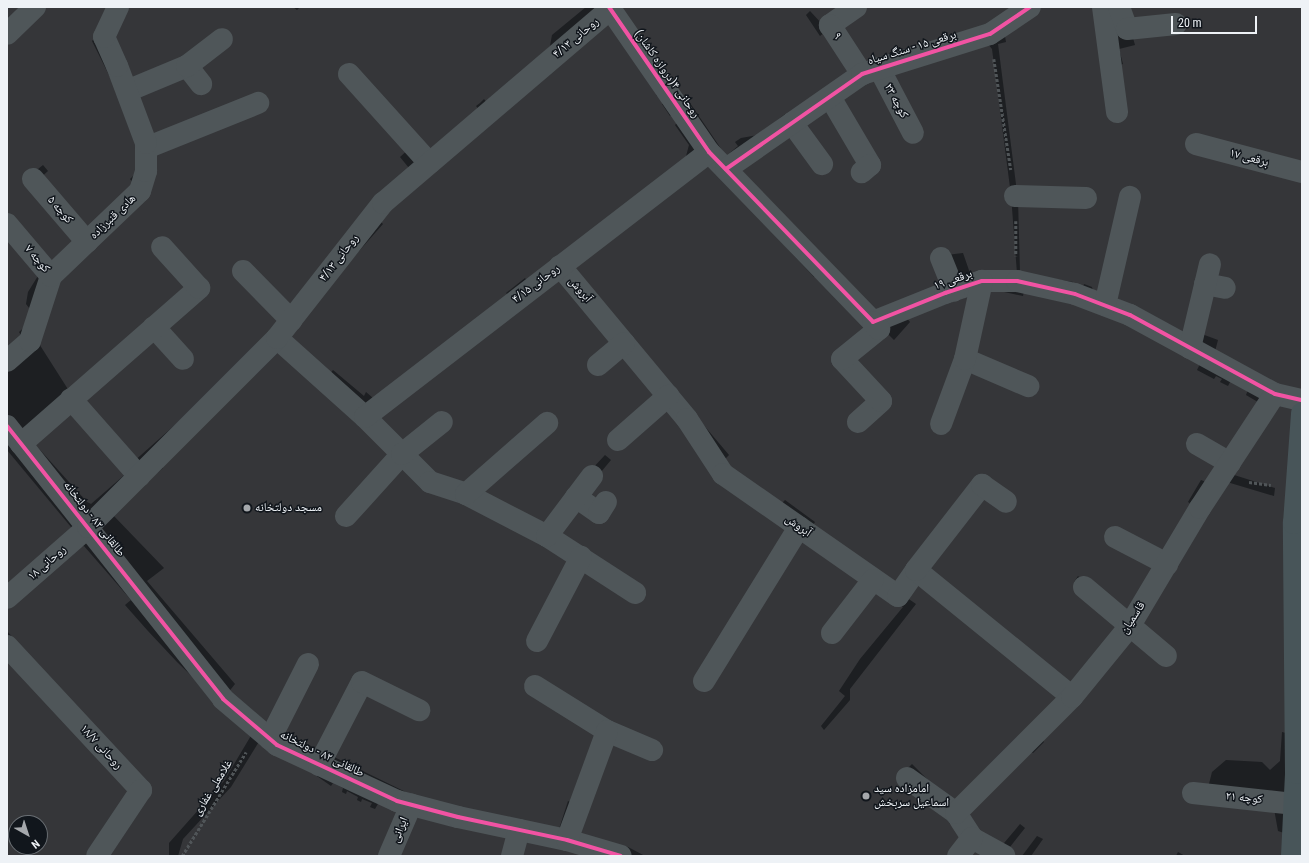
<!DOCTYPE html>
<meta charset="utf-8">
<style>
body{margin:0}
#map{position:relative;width:1309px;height:863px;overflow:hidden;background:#1d1f22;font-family:"Roboto Condensed","Noto Naskh Arabic",sans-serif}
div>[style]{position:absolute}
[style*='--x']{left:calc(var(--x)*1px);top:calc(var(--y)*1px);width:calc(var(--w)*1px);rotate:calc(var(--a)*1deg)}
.building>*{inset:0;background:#353639}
.path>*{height:2.5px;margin-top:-1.25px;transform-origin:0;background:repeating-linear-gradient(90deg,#505558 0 3px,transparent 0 5px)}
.minor>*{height:22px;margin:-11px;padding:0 11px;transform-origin:11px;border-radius:11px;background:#4f5659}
.major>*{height:22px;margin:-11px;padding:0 11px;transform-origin:11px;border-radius:11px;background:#485559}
.cycleway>*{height:4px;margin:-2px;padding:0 2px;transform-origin:2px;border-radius:2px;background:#f153a3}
.dots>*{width:11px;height:11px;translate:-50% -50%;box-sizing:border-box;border:2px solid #11161c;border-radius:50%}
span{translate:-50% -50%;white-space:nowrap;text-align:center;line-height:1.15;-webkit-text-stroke:3px #11161c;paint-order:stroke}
.street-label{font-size:12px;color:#eef2f6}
.poi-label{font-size:12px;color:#eef2f6}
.left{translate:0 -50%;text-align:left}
.frame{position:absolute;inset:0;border:8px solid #eef2f6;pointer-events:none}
.north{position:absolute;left:8px;top:815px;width:40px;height:40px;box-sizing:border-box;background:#11161c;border:1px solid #696e73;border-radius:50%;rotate:141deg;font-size:11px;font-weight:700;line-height:16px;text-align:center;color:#eef2f6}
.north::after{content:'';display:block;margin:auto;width:14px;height:18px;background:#a5a8ac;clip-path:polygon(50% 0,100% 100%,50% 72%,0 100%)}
.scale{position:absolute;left:1171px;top:16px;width:86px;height:18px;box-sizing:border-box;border:2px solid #eef2f6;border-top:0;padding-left:5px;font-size:12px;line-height:14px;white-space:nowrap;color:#eef2f6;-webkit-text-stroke:3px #11161c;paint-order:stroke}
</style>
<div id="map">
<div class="building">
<div style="clip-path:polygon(7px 7px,36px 7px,7px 36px)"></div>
<div style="clip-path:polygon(45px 7px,108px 7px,106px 24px,92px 41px,111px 79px,140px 149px,139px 170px,130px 179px,136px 186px,84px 233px,39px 179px,48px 171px,43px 165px,27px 178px,80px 240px,51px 268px,7px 216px,7px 46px)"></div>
<div style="clip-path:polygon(124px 7px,293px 7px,297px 10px,300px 7px,586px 7px,552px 35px,550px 46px,488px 104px,484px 99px,480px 103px,476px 106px,481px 112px,431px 155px,410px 148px,400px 157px,409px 168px,285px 320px,256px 353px,132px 463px,76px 399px,162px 329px,193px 287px,71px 394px,36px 339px,53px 290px,128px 209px,151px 142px,133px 93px,193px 65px,131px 86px,113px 34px)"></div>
<div style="clip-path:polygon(618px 7px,854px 7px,822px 24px,810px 11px,806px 15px,820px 36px,826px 31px,851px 74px,788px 117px,785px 114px,758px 135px,741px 138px,735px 142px,738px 146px,726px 156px,688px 100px,685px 102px)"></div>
<div style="clip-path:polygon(866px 7px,1024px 7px,985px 30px,862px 68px,839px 29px)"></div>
<div style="clip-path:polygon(1039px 7px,1100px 7px,1114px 67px,1123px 64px,1119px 49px,1135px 45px,1124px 7px,1302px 7px,1302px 392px,1289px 389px,1214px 355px,1218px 340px,1199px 333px,1209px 281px,1187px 336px,1111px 295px,1093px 292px,1092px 287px,1084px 284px,1082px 289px,1073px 286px,1073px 282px,1020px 273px,1018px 200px,998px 44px,1006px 42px,1004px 31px)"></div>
<div style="clip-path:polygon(601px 12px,662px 89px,656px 95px,666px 101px,662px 104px,670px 116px,674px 113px,679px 121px,675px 125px,689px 145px,685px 160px,530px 285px,525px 278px,506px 293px,511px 298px,373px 398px,366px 392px,364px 396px,333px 370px,329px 375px,284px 336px,383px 224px,377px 218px)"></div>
<div style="clip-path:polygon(988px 44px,992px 49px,1011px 195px,1017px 273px,972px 279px,963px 253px,938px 256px,947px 287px,879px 313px,734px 163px,830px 103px,862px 176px,834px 98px,885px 71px)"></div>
<div style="clip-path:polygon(707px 163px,814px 277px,820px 273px,874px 329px,842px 353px,889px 400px,847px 358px,883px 329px,894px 340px,910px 322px,906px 317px,974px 295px,970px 356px,986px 288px,1023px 296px,1024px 291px,1078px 305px,1135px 325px,1201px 362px,1197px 370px,1214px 379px,1216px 376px,1222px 379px,1220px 382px,1228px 386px,1231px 380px,1248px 390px,1246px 395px,1263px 405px,1206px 482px,1201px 480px,1188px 502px,1194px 506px,1166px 559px,1110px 527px,1108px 531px,1160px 567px,1126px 618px,1078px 576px,1074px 582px,1122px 627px,1070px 689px,922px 569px,981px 478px,891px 587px,811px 528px,815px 522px,785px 500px,778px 507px,720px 464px,729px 455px,569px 266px)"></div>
<div style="clip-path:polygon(7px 230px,41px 271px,28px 292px,26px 304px,33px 313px,29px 323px,19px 332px,24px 340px,7px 354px)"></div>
<div style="clip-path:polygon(561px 272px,618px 344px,591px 365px,596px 371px,623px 348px,662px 396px,613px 439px,618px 445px,667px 404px,719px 476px,791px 531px,766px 563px,770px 566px,699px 682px,708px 687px,801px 538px,867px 582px,827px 634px,832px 638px,873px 585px,903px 607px,860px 659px,839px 691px,845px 696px,821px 726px,824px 730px,850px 700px,850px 689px,916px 604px,900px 593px,917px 574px,1064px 698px,1019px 743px,1015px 740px,975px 779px,978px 784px,954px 806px,912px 764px,906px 770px,954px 817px,949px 823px,960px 833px,962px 845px,953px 856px,645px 856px,628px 847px,574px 833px,607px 736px,653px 754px,656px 748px,604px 727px,535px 681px,531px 688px,599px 730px,594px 741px,600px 744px,577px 805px,568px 801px,559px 829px,420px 799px,328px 754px,364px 686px,419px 715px,423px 708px,359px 677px,321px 751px,279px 730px,313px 663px,308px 660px,273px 727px,227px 694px,235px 684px,147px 581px,164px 568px,111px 513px,163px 468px,159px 462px,277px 347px,393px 451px,338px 515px,346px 523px,403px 460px,435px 492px,466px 491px,576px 558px,531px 643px,537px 647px,583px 564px,638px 599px,644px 591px,555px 532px,577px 502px,599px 519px,611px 503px,606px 498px,598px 507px,581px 496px,611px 460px,605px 455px,592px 469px,547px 528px,476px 487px,554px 423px,549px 417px,464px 482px,431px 478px,405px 453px,446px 424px,441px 418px,401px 449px,371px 418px)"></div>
<div style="clip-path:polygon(1274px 402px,1302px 407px,1298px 736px,1282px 732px,1280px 761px,1270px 770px,1262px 762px,1226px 760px,1212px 772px,1209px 784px,1271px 792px,1278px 831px,1302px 839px,1302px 856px,1185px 856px,1178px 852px,1176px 856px,1031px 856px,1043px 839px,1037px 836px,1022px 856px,1013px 856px,1006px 852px,1025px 828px,1020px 824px,999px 849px,973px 828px,964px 812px,1025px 749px,1033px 753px,1044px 742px,1040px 737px,1139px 627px,1227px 482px,1274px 496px,1275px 488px,1231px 474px)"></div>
<div style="clip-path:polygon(70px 410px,129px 471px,91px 504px,87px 502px,32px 441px)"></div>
<div style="clip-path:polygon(7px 450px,76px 533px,7px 585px)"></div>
<div style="clip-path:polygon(84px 546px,131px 600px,125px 605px,148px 631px,177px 662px,252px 734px,224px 781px,169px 843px,169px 856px,102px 856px,148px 790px,7px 631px,7px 604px,77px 547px)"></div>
<div style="clip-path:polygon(evenodd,7px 654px,136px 792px,93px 856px,7px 856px,7px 654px,16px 823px,40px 823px,40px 847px,16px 847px,16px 823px)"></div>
<div style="clip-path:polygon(260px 740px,307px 769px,331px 786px,333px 783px,343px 788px,342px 792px,346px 794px,347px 791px,358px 797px,357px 800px,361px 802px,362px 799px,372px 803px,370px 807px,375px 809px,379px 802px,396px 810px,401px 818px,385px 856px,178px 856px,183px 839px,231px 787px)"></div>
<div style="clip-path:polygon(413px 813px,514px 838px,509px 856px,395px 856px)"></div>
<div style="clip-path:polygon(525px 841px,604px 856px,520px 856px)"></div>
<div style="clip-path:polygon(971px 848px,987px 856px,965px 856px)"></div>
</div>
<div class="path">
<div style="--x:994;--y:59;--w:112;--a:81.3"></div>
<div style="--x:1016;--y:221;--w:35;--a:90"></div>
<div style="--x:1249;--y:482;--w:22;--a:8"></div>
<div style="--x:182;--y:856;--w:122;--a:-58.4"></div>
</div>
<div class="minor">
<div style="--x:609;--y:7;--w:176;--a:55.4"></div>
<div style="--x:709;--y:152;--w:236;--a:46"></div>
<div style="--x:873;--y:322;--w:78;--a:-21.9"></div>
<div style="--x:945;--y:293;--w:39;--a:-18"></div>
<div style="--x:982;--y:281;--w:35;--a:0"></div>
<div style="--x:1017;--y:281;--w:59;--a:12.6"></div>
<div style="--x:1075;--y:294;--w:59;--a:20.9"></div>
<div style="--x:1130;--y:315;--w:165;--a:28.6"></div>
<div style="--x:1275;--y:394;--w:28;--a:13"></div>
<div style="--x:856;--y:7;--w:32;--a:145"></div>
<div style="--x:830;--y:25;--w:59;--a:56.9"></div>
<div style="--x:1103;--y:7;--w:106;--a:82.4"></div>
<div style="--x:1119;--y:7;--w:23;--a:70"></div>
<div style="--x:1127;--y:29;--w:49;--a:-5.8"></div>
<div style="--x:7;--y:34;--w:39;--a:-44"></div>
<div style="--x:187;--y:66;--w:23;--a:52"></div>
<div style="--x:879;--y:68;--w:73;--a:62.4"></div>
<div style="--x:349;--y:74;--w:120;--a:48"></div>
<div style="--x:127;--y:91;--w:65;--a:-22.6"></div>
<div style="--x:187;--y:66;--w:44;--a:-37.6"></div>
<div style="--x:830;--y:97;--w:79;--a:59.5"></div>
<div style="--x:870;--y:165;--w:11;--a:139"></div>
<div style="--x:792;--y:123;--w:51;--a:53.8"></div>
<div style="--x:1196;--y:144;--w:110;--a:14.8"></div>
<div style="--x:146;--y:148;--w:121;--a:-21.9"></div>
<div style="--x:726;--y:169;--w:166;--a:-34.9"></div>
<div style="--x:862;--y:74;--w:134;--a:-17.4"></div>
<div style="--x:990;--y:34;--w:48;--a:-34"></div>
<div style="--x:33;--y:179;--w:83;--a:49.4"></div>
<div style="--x:1015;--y:196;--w:71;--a:1.6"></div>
<div style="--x:7;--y:224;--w:68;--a:49.8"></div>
<div style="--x:941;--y:258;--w:35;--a:68"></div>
<div style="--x:560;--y:266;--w:199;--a:50.3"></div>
<div style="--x:687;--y:419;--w:66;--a:56.8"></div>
<div style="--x:723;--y:474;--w:213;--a:34.9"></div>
<div style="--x:898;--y:596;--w:32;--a:-55"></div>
<div style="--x:916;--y:570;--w:201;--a:39.1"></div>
<div style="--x:243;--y:271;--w:69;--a:45.6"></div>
<div style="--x:1205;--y:284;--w:20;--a:11"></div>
<div style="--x:1105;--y:305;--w:111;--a:-77"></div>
<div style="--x:154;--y:327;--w:43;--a:47.8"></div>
<div style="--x:277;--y:338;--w:118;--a:41.9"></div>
<div style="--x:365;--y:417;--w:92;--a:45"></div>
<div style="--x:430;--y:482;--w:38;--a:18"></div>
<div style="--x:466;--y:494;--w:91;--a:27.4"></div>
<div style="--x:547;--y:536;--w:105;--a:32.9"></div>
<div style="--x:1190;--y:348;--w:86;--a:-76.6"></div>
<div style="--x:965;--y:359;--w:69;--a:23.2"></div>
<div style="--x:7;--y:361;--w:30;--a:-41"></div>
<div style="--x:30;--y:341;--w:68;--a:-72.1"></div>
<div style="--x:51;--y:276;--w:123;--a:-43.7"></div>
<div style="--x:140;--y:191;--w:21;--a:-73"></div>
<div style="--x:146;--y:171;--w:28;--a:-90"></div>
<div style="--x:146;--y:143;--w:82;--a:-110.6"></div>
<div style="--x:117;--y:66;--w:32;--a:-114"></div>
<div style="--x:104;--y:37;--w:33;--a:-65"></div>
<div style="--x:598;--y:365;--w:34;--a:-40"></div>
<div style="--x:71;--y:399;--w:103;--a:48.6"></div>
<div style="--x:365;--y:417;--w:434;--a:-37.6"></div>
<div style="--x:858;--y:422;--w:31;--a:-42"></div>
<div style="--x:881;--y:401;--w:57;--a:-132.9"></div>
<div style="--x:842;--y:359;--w:48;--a:-39"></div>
<div style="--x:879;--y:329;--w:9;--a:-131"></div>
<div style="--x:941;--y:424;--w:69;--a:-69.7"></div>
<div style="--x:965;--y:359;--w:80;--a:-77.7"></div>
<div style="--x:7;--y:426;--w:348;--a:51.6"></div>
<div style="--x:223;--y:699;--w:71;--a:40.4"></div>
<div style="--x:277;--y:745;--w:132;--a:25"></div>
<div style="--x:397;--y:801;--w:63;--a:14.7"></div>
<div style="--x:458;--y:817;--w:111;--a:11.9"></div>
<div style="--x:567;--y:840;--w:56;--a:16.5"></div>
<div style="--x:618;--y:440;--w:67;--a:-41.3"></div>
<div style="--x:21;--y:444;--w:237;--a:-41.2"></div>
<div style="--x:199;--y:288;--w:55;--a:-132.1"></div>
<div style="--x:1197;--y:444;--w:38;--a:30"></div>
<div style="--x:466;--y:494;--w:108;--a:-41.2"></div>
<div style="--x:576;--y:497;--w:28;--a:35"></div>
<div style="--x:599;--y:513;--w:13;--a:-58"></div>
<div style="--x:346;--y:516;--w:84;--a:-47.9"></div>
<div style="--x:402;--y:454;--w:51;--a:-38.7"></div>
<div style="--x:547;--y:536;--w:75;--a:-53.1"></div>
<div style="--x:1115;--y:537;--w:59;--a:27.4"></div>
<div style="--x:916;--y:570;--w:108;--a:-52.2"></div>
<div style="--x:982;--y:485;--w:29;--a:35"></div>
<div style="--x:1084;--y:587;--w:107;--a:40.1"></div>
<div style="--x:7;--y:598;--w:108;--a:-41.2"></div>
<div style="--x:88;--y:527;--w:267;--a:-45"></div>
<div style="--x:277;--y:338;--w:172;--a:-51.9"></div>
<div style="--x:383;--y:203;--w:299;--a:-40.5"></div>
<div style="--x:832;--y:633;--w:67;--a:-52.3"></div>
<div style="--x:537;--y:641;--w:95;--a:-62.4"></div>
<div style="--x:7;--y:646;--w:197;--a:47.1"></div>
<div style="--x:141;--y:790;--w:79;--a:123.7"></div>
<div style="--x:704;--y:681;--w:181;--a:-58.3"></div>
<div style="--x:535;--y:686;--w:85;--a:32"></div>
<div style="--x:607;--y:731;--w:49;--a:22.9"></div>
<div style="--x:270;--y:739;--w:84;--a:-63.1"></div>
<div style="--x:319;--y:765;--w:93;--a:-62.6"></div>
<div style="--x:362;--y:682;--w:64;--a:26.2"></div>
<div style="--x:907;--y:778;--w:60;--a:35.5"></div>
<div style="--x:956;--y:813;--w:30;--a:57"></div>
<div style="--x:972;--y:838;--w:37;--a:29"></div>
<div style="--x:1193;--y:793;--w:103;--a:6.2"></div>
<div style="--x:956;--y:813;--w:164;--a:-45"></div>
<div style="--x:1072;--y:697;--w:90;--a:-50.8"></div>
<div style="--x:1129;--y:627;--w:139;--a:-59.2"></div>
<div style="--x:1200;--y:508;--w:136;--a:-56.7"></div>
<div style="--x:567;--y:840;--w:116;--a:-69.8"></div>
<div style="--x:389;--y:856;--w:56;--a:-66.7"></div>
<div style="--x:512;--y:856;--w:27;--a:-75"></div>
<div style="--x:958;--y:856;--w:23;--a:-52"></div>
</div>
<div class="major">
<div style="--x:1292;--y:856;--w:83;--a:-87.2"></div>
<div style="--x:1296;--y:773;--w:250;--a:-90.5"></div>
<div style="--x:1294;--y:523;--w:110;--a:-85.8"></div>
</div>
<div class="cycleway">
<div style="--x:609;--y:7;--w:176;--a:55.4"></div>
<div style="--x:709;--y:152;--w:236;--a:46"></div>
<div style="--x:873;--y:322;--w:78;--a:-21.9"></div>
<div style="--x:945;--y:293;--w:39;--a:-18"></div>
<div style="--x:982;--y:281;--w:35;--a:0"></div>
<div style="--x:1017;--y:281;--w:59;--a:12.6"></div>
<div style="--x:1075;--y:294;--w:59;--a:20.9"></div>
<div style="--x:1130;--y:315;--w:165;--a:28.6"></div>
<div style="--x:1275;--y:394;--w:28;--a:13"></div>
<div style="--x:726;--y:169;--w:166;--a:-34.9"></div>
<div style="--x:862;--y:74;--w:134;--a:-17.4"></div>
<div style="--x:990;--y:34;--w:48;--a:-34"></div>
<div style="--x:7;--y:426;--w:348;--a:51.6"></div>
<div style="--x:223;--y:699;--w:71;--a:40.4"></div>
<div style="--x:277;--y:745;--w:132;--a:25"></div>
<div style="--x:397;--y:801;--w:63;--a:14.7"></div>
<div style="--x:458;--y:817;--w:111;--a:11.9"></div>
<div style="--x:567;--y:840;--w:56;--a:16.5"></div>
</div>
<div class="dots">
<div style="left:247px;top:508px;background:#a5a8ac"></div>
<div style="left:866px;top:796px;background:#a5a8ac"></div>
</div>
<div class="street-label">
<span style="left:837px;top:36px;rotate:57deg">۹</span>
<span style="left:576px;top:38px;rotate:-40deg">روحانی ۴/۱۳</span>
<span style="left:912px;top:48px;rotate:-17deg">برقعی ۱۵ - سنگ سیاه</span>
<span style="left:667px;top:74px;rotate:55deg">روحانی ۴(دروازه کاشان)</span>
<span style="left:896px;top:101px;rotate:62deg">کوچه ۲۳</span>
<span style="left:1249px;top:158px;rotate:15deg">برقعی ۱۷</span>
<span style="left:60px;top:210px;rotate:49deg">کوچه ۵</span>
<span style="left:113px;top:217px;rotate:-44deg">هادی قنبرزاده</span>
<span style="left:339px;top:258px;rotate:-52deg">روحانی ۴/۱۳</span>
<span style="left:37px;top:259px;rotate:50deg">کوچه ۷</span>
<span style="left:953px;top:280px;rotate:-19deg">برقعی ۱۹</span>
<span style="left:536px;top:284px;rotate:-37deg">روحانی ۴/۱۵</span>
<span style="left:580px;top:290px;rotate:50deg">آبروش</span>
<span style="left:94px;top:519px;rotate:52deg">طالقانی ۸۲ - دولتخانه</span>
<span style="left:798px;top:526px;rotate:35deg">آبروش</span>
<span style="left:47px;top:563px;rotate:-41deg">روحانی ۱۸</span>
<span style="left:1133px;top:618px;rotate:-57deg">قاسمیان</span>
<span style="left:101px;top:747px;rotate:47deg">روحانی ۱۸/۷</span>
<span style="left:322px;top:754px;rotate:26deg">طالقانی ۸۲ - دولتخانه</span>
<span style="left:213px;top:788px;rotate:-58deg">غلامعلی غفاری</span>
<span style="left:1244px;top:798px;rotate:6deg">کوچه ۲۱</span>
<span style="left:400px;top:830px;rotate:-67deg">ایرانی</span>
</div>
<div class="poi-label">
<span class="left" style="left:255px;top:508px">مسجد دولتخانه</span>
<span class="left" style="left:874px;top:796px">امامزاده سید<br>اسماعیل سربخش</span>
</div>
<div class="frame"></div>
<div class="north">N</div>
<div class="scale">20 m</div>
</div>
